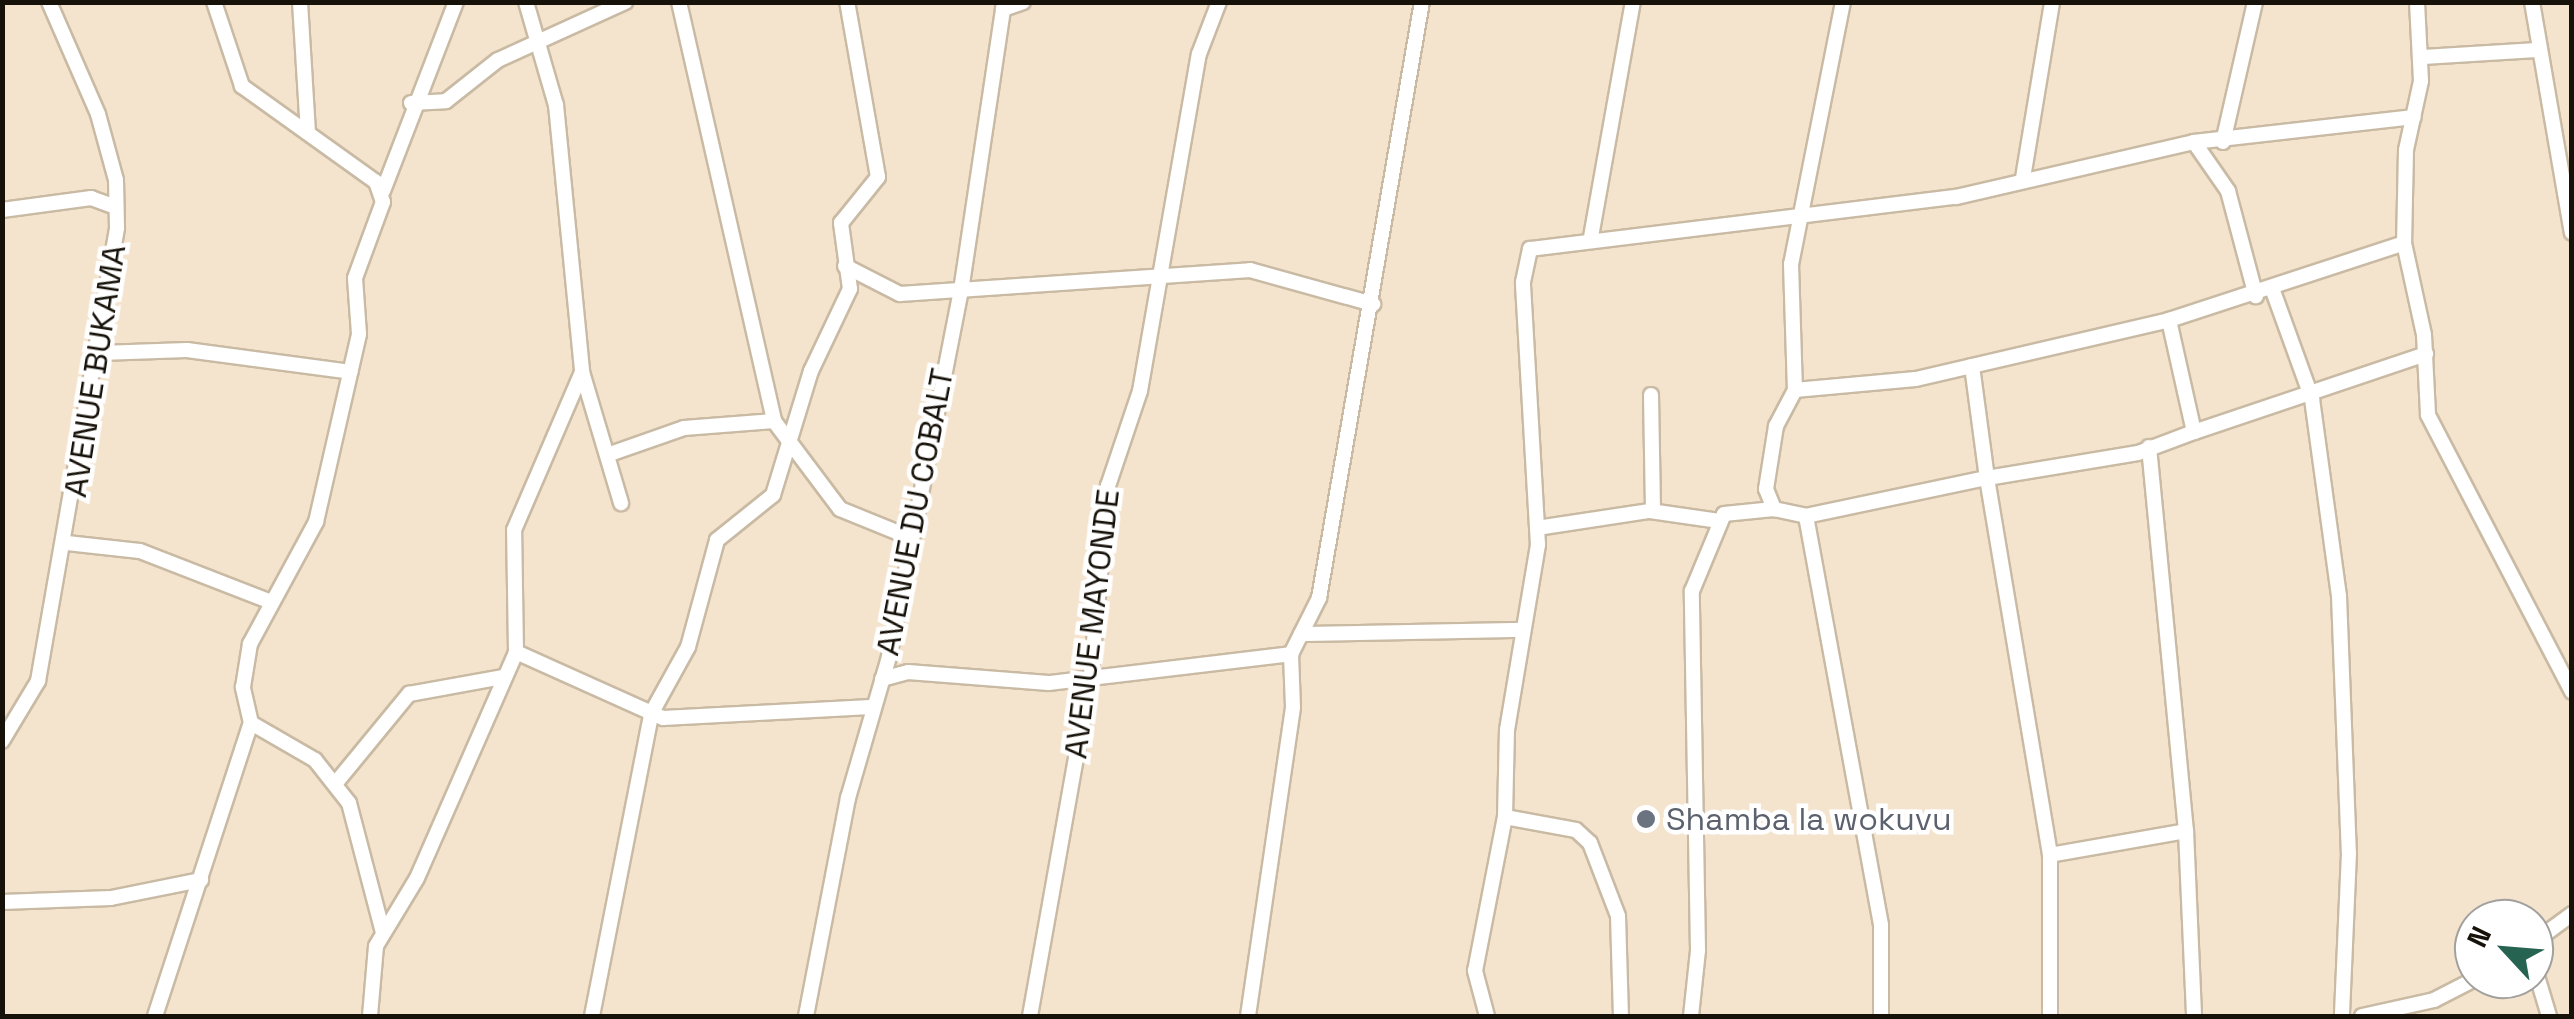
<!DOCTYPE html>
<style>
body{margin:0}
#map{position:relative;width:2574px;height:1019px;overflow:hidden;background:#f4e3cd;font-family:"Space Grotesk",sans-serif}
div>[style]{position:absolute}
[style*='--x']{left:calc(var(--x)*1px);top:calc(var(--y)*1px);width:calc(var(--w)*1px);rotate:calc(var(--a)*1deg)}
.roads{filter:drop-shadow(2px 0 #c9baa4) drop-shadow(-2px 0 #c9baa4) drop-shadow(0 2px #c9baa4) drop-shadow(0 -2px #c9baa4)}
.minor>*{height:14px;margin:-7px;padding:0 7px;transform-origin:7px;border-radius:7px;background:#fff}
.dots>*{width:28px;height:28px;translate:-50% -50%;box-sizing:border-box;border:5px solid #fff;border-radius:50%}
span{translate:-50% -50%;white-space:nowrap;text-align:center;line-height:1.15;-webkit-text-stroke:9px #fff;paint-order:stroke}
.street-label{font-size:32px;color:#161109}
.worship-label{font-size:32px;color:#5b616d}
.left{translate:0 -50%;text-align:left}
.frame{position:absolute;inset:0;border:5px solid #161109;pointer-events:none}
.north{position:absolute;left:2454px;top:899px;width:100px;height:100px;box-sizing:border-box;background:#fff;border:2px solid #a2a09d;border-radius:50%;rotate:296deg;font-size:28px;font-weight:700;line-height:40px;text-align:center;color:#161109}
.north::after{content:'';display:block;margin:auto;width:35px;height:45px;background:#266451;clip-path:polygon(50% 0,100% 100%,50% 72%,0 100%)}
</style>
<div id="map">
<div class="roads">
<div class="minor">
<div style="--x:300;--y:2;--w:130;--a:86.5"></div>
<div style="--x:526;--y:2;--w:107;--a:73.8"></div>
<div style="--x:556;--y:105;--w:268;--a:84.4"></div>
<div style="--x:582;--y:372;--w:137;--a:73.4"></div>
<div style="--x:679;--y:2;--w:430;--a:77.2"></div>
<div style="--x:774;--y:421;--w:110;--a:53.1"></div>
<div style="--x:840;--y:509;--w:77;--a:22.2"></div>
<div style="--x:1843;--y:2;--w:267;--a:101.2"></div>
<div style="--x:1791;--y:264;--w:126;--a:88.2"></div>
<div style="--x:1795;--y:390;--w:41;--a:117.8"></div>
<div style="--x:1776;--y:426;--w:64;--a:99"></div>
<div style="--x:1766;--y:489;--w:22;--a:68"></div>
<div style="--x:1774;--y:509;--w:33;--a:12"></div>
<div style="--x:1806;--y:516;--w:185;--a:-11.9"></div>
<div style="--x:1987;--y:478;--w:382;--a:80.5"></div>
<div style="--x:2050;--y:855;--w:161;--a:90"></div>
<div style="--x:2417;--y:2;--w:79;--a:87.1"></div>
<div style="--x:2421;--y:81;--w:71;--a:102.3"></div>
<div style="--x:2406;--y:150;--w:93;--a:91.2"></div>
<div style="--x:2404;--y:243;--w:94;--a:77.7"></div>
<div style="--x:2424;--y:335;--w:80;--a:87.1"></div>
<div style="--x:2428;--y:415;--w:312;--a:62.5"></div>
<div style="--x:2532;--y:2;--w:234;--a:80.2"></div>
<div style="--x:1003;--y:9;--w:21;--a:-19"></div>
<div style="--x:2422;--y:57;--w:116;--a:-3.5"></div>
<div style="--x:411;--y:103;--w:35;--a:-3"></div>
<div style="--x:446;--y:101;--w:66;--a:-38.3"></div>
<div style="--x:498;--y:60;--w:140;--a:-24.5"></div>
<div style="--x:2194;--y:142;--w:60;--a:55.2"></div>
<div style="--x:2228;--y:191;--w:109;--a:75.1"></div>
<div style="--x:2223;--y:142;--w:144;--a:-77.1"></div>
<div style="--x:2023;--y:178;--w:178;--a:-80.6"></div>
<div style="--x:383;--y:191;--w:203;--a:-68.9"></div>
<div style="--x:2;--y:210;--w:90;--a:-7.7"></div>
<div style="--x:91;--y:198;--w:23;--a:20"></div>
<div style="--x:1591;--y:237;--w:239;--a:-79.9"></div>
<div style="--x:845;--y:266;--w:62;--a:27"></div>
<div style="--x:900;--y:294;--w:351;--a:-3.9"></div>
<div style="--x:1250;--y:270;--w:128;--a:15.5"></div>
<div style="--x:2273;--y:291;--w:115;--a:70.1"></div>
<div style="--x:2312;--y:399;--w:199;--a:82.2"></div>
<div style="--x:2339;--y:596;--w:257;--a:87.8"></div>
<div style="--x:2349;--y:853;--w:163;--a:92.5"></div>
<div style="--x:100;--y:353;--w:87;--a:-2"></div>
<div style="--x:187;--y:350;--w:165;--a:7.6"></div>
<div style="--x:1972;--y:366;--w:113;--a:82.4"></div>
<div style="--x:1987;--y:478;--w:153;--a:-9.4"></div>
<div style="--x:2138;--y:453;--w:60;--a:-20.6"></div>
<div style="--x:2194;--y:432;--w:115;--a:-102.6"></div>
<div style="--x:1795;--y:390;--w:121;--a:-5.2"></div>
<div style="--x:1916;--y:379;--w:260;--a:-13.1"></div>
<div style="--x:2169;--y:320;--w:247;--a:-18.1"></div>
<div style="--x:1651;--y:395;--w:116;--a:89"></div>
<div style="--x:2194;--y:432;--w:245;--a:-18.6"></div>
<div style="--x:2149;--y:447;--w:386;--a:84.5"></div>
<div style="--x:607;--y:455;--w:82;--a:-19.3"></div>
<div style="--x:684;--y:428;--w:90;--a:-4.4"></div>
<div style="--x:1806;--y:516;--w:416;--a:79.6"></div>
<div style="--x:1881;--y:925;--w:91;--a:90"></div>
<div style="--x:1537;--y:528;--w:114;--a:-8.6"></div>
<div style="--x:1650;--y:511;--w:70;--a:8.2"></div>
<div style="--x:67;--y:543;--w:73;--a:6.3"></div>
<div style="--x:140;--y:551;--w:138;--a:21.2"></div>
<div style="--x:1301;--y:634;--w:218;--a:-1.1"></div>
<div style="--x:516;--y:652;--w:161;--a:24.2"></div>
<div style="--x:663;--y:718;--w:208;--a:-3"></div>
<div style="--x:882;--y:679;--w:27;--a:-15"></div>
<div style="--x:908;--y:672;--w:141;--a:4.5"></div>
<div style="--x:1049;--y:683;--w:244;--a:-6.8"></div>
<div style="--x:251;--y:723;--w:74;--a:30"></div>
<div style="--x:315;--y:760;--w:55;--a:51.7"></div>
<div style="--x:349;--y:803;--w:134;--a:75.3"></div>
<div style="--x:2;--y:741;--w:70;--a:-59"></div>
<div style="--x:38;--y:681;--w:460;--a:-80.1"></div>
<div style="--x:117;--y:228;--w:48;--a:-91.2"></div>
<div style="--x:116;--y:180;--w:68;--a:-105.3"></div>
<div style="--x:98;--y:114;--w:122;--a:-113.6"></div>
<div style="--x:335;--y:784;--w:117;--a:-50.6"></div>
<div style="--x:409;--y:694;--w:96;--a:-10.3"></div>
<div style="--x:1505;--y:817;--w:72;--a:10.4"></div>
<div style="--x:1576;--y:830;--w:19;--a:43"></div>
<div style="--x:1590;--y:843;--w:78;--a:69"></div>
<div style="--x:1618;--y:916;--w:100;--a:88.3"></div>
<div style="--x:2050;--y:855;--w:138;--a:-10"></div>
<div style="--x:2186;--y:831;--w:185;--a:87.5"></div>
<div style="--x:2;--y:902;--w:109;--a:-2.1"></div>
<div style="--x:111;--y:898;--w:92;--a:-11.3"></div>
<div style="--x:2534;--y:942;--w:47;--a:-36.4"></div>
<div style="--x:2534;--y:966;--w:52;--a:73.3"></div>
<div style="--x:155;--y:1016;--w:308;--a:-71.9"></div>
<div style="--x:251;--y:723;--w:37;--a:-103"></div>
<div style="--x:243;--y:687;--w:44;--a:-80.8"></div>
<div style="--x:250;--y:644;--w:139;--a:-61.6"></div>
<div style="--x:316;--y:522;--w:193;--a:-77.1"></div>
<div style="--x:359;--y:334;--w:56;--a:-94.1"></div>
<div style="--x:355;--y:278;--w:81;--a:-69.8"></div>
<div style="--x:383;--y:202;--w:21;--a:-109"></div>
<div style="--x:376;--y:182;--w:165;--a:-144.4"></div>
<div style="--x:242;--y:86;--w:89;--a:-108.4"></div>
<div style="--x:370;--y:1016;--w:70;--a:-85.1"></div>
<div style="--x:376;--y:946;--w:79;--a:-58.9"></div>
<div style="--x:417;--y:878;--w:247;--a:-66.3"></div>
<div style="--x:516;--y:652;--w:122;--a:-90.9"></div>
<div style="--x:514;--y:530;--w:172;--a:-66.7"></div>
<div style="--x:592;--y:1016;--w:308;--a:-78.9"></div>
<div style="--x:651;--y:714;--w:77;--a:-61.1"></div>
<div style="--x:688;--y:647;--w:111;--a:-74.8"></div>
<div style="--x:717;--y:540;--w:72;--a:-38.8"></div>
<div style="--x:773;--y:495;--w:130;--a:-73"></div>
<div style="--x:811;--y:371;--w:91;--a:-64.6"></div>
<div style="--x:850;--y:289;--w:67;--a:-97.8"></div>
<div style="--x:841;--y:223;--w:59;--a:-51.2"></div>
<div style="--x:878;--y:177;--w:178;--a:-100"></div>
<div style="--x:806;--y:1016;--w:222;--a:-79.1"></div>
<div style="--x:848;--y:798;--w:147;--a:-73.8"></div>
<div style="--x:889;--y:657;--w:380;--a:-78.9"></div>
<div style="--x:962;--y:284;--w:285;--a:-81.5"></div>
<div style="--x:1030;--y:1016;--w:346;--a:-79.9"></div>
<div style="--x:1091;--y:675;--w:190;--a:-84.9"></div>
<div style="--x:1108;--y:486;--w:100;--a:-71.4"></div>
<div style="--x:1140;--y:391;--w:342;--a:-80.1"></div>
<div style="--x:1199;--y:54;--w:56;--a:-69"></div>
<div style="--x:1248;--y:1016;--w:312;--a:-81.7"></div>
<div style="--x:1293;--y:707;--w:53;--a:-92.2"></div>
<div style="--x:1291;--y:654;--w:63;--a:-63.4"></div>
<div style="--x:1319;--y:598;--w:605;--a:-80.2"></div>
<div style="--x:1487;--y:1016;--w:47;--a:-104.9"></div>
<div style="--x:1475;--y:971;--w:157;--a:-79"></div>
<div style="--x:1505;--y:817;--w:87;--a:-88.7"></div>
<div style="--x:1507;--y:730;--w:188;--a:-80.5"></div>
<div style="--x:1538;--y:545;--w:263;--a:-93.3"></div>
<div style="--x:1523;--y:282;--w:34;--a:-78"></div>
<div style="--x:1530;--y:249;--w:429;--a:-7"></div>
<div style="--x:1956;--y:197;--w:244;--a:-13"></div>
<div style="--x:2194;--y:142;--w:221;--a:-6.5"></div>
<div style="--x:1691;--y:1016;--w:66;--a:-83.9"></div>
<div style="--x:1698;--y:950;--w:359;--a:-91"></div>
<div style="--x:1692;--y:591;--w:83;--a:-67.4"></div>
<div style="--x:1724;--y:514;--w:50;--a:-5.7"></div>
<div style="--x:2362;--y:1016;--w:74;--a:-12.5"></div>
<div style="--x:2434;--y:1000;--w:46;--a:-27.1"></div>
</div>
</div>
<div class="dots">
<div style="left:1646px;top:819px;background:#6b7280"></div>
</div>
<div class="street-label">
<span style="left:95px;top:371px;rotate:-81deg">AVENUE BUKAMA</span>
<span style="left:915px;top:512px;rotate:-79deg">AVENUE DU COBALT</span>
<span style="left:1092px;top:624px;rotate:-83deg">AVENUE MAYONDE</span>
</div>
<div class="worship-label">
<span class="left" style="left:1666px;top:819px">Shamba la wokuvu</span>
</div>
<div class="frame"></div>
<div class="north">N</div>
</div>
